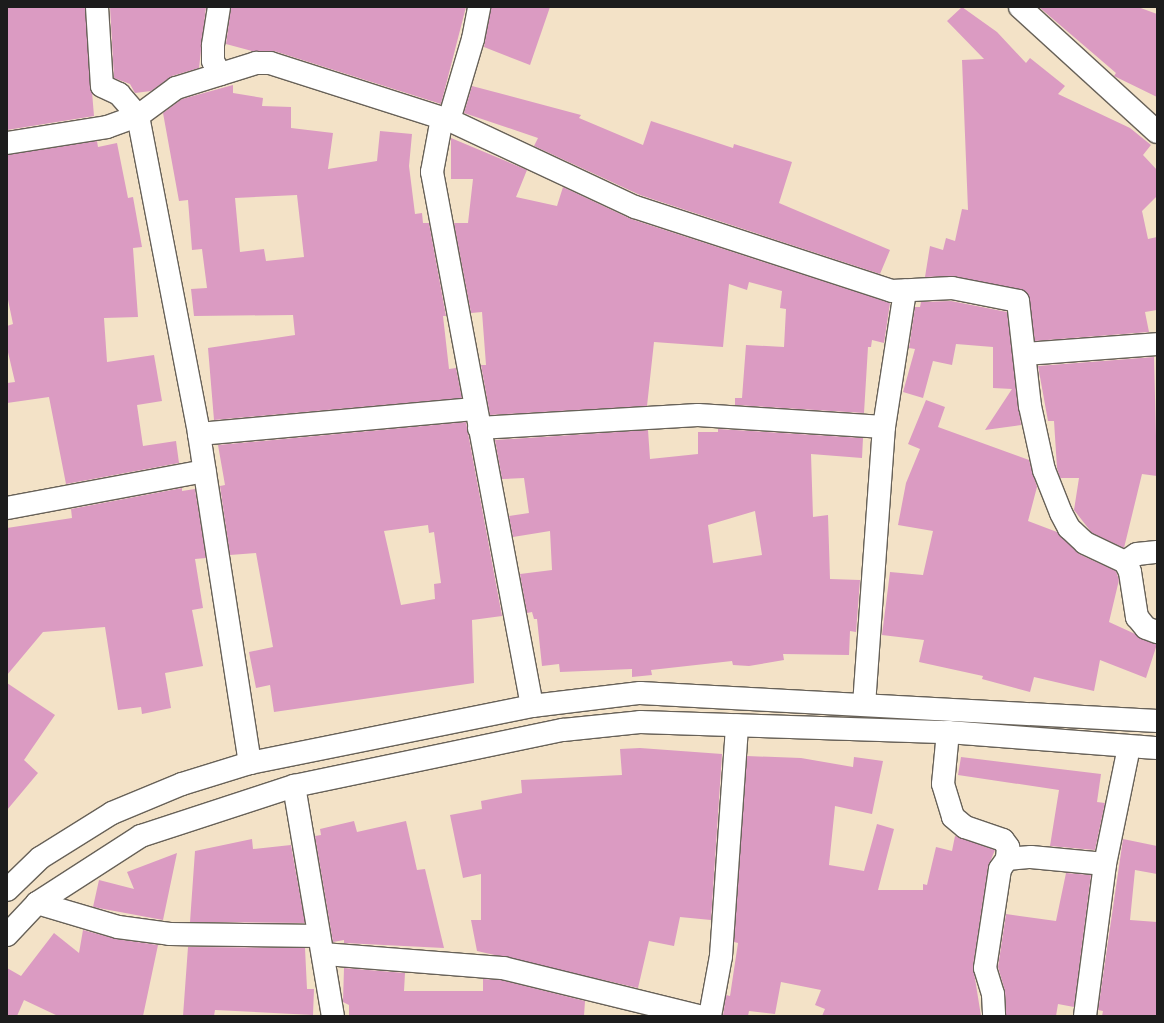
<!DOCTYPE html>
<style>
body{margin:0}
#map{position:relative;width:1164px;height:1023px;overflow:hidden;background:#f3e2c7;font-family:Mali,sans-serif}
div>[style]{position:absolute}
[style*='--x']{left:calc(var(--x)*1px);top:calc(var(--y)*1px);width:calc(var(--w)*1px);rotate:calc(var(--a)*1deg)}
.building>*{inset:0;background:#db9bc2}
.roads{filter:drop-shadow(1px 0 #676158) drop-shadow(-1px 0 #676158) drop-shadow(0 1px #676158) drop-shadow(0 -1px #676158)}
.minor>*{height:22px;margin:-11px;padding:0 11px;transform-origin:11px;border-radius:11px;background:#fff}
.secondary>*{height:22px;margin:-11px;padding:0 11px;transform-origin:11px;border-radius:11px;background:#fff}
span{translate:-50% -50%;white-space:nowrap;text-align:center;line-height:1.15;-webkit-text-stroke:3px #fff;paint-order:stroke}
.frame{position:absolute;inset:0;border:8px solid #1c1c1c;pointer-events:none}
</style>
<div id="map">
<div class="building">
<div style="clip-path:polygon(7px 7px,85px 7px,94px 116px,7px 130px)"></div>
<div style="clip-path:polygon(110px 7px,206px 7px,199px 68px,172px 76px,151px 91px,135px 93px,130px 84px,114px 78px)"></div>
<div style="clip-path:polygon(231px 7px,466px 7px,441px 104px,274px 51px,252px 51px,226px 44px)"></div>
<div style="clip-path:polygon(491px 7px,550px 7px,530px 65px,484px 47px)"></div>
<div style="clip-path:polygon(962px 7px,997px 32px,1026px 63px,1030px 58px,1065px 86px,1058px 94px,1130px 128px,1151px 145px,1143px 155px,1157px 170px,1157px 196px,1142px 211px,1148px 239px,1157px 237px,1157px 310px,1145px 312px,1149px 332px,1035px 341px,1027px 292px,954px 276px,925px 277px,930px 246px,943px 250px,946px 238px,955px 241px,962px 209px,968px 210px,962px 60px,984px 59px,947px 21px)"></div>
<div style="clip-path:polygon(1039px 7px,1138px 7px,1157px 14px,1157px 97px,1114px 76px,1116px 73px)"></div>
<div style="clip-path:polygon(evenodd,233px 85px,233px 93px,263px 98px,262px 106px,291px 107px,291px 128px,333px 133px,328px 169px,377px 161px,380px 131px,412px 134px,409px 166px,415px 214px,422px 213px,423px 223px,429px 223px,446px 316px,443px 316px,449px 369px,456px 368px,462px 398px,214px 420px,208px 348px,295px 335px,293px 315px,194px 316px,191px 289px,207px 288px,202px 249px,192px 250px,188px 200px,179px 201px,163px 113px,182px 99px,233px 85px,297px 195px,304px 257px,266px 261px,264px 249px,240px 252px,235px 198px,297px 195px)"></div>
<div style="clip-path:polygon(472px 86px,581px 115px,579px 118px,643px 145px,651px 121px,733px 148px,734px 144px,792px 162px,779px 203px,890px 250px,880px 274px,640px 195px,534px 146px,538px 138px,464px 113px)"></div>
<div style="clip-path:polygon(451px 138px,527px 170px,516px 197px,557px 206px,563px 187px,631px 219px,890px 303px,884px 343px,872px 340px,871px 347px,868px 347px,864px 413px,735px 405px,735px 398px,742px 398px,746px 345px,784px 347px,786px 309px,780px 308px,782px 291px,749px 282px,747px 290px,729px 284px,723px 347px,654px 342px,647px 406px,490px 415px,481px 365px,486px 365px,482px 312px,471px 313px,454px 223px,468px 223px,473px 179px,451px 179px)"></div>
<div style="clip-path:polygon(97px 141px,98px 147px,117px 143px,128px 198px,133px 197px,142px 247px,133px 248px,138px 317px,104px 318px,107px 362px,154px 355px,162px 401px,137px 405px,143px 446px,176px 441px,179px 463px,66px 484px,49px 397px,7px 403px,7px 383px,15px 382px,7px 348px,7px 326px,13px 324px,7px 295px,7px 155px)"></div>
<div style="clip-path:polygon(951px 301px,1007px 312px,1021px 425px,985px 430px,1012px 389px,993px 388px,993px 347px,956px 344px,952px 365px,933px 361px,923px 398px,903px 392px,915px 349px,909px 348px,915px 307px,920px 307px,921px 302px)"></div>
<div style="clip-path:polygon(1154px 357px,1157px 476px,1142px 474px,1124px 548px,1092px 533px,1074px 510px,1079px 478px,1060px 478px,1057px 468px,1054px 421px,1048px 421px,1038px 366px)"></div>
<div style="clip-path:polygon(926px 400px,945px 407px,938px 427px,1029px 460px,1037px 487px,1028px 521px,1057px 532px,1079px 554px,1116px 571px,1119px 580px,1109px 622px,1157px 644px,1146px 678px,1100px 660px,1094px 691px,1034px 677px,1030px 692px,982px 679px,983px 676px,919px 662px,924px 640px,882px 635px,890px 572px,923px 575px,933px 531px,898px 525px,906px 483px,920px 449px,908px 444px)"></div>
<div style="clip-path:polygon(evenodd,466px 422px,502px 616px,472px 620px,474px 683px,274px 712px,270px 685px,256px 688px,249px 652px,273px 647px,256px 553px,230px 555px,220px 486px,225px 485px,218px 445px,466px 422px,428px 525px,429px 533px,434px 532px,441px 583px,434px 584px,435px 599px,401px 605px,384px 531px,428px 525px)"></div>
<div style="clip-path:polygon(evenodd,718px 429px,863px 438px,862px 458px,811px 454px,813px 517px,828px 515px,830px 579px,860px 580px,856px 632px,850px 631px,849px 655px,783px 654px,784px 660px,749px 666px,733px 665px,732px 661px,651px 670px,652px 675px,632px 677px,632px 669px,560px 672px,559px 664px,542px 666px,537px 619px,534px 619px,532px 612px,527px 613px,520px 574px,552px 570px,550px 531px,513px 537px,509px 516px,529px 513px,524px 478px,502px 479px,495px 440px,648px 430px,650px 459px,698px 454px,698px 432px,718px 432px,718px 429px,755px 511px,762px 555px,713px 563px,708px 525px,755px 511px)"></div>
<div style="clip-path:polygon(182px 488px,182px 491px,195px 489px,206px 558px,195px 559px,203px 608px,192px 610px,203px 666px,165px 673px,171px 708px,142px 714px,141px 707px,118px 710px,105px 627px,43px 632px,7px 675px,7px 528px,72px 518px,71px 509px)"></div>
<div style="clip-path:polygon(7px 683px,55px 715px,24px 760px,38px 773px,7px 810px)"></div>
<div style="clip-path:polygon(640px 748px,722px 754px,711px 920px,680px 917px,674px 946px,649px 941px,638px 988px,477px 951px,471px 920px,481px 920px,481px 874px,463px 878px,450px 815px,482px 809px,481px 801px,522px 793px,521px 780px,622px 775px,620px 749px)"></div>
<div style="clip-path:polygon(747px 756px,801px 758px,853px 767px,854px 757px,883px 761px,872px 814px,835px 806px,829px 865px,864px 871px,877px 824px,894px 829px,878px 890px,923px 890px,923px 884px,927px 885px,936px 847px,952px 851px,955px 836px,995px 850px,988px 867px,973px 966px,981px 1016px,822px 1016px,825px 1009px,815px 1005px,821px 990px,781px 982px,775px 1014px,749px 1011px,748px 1016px,723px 1016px,726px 995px,730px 996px,738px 943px,734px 942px)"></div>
<div style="clip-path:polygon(961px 757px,1101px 774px,1097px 802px,1105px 803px,1095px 850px,1050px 846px,1059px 790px,958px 775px)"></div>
<div style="clip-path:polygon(354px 821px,357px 832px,406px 821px,417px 870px,425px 869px,444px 948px,344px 943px,344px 940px,333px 942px,315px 836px,321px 835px,320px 829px)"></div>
<div style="clip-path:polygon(252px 839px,253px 849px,291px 845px,305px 923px,190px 922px,195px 851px)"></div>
<div style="clip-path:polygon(1123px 839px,1157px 846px,1157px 874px,1135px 870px,1130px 920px,1157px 922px,1157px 1016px,1102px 1016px,1103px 1011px,1098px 1010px)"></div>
<div style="clip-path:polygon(177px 853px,163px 920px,93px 907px,99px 880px,134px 889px,127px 872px)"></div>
<div style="clip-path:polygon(1066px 873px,1091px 875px,1074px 1007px,1058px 1004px,1056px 1016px,1006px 1016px,1005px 991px,998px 967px,1006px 914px,1056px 921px)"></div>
<div style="clip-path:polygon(83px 930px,116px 939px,158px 945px,143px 1016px,58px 1016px,24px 1000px,17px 1016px,7px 1016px,7px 968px,21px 976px,54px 933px,79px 953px)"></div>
<div style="clip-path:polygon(188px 947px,305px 948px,307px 989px,314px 989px,313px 1015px,215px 1010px,214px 1016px,183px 1016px)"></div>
<div style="clip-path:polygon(344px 968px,405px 973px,404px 991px,483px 991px,483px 979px,501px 980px,585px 1001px,584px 1016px,349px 1016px,349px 1005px,343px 1002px)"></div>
</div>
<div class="roads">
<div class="minor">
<div style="--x:97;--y:7;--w:79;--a:86.4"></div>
<div style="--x:102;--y:86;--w:19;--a:25"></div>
<div style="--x:119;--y:94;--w:29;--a:49"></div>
<div style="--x:138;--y:116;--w:324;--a:79.1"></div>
<div style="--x:199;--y:434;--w:333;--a:81.2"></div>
<div style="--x:219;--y:7;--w:39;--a:99"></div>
<div style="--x:213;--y:46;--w:15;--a:90"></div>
<div style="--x:213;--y:61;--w:15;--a:62"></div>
<div style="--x:1020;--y:7;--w:185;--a:42.4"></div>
<div style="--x:442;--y:118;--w:55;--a:100.5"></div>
<div style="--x:432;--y:172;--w:543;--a:79.39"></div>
<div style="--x:449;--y:120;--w:84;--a:-73.5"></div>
<div style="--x:473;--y:39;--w:33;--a:-79"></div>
<div style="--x:7;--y:143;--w:101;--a:-9.1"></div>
<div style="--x:107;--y:127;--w:33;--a:-20"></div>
<div style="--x:138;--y:116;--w:47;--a:-36.4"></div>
<div style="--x:176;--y:88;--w:84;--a:-17.4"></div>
<div style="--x:256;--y:63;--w:14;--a:0"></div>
<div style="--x:270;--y:63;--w:188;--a:17.7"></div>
<div style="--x:449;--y:120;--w:205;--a:25.1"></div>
<div style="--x:635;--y:207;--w:270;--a:18.1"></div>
<div style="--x:892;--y:291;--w:60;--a:-2.9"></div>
<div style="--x:952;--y:288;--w:67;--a:11.1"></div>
<div style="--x:1018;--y:301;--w:106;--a:83.5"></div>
<div style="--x:1030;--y:406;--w:66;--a:77.7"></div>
<div style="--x:1044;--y:470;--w:46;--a:68.4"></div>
<div style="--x:1061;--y:513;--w:17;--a:62"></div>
<div style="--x:1069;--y:528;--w:22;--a:43"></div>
<div style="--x:1085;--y:543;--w:44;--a:25.4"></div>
<div style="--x:1125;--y:562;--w:11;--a:63"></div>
<div style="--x:1130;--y:572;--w:46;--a:81.2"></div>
<div style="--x:1137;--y:617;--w:14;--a:51"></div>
<div style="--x:1146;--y:628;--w:12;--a:20"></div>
<div style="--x:1025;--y:354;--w:132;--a:-4.3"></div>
<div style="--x:479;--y:428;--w:219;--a:-3.4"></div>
<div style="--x:698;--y:415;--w:186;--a:3.7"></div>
<div style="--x:199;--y:434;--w:276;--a:-5.2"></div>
<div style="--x:7;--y:508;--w:201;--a:-10.6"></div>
<div style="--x:1125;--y:562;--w:14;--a:-34"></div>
<div style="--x:1137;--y:554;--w:20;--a:-6"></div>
<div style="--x:864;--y:705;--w:279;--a:-85.9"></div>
<div style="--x:884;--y:427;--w:138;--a:-81.2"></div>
<div style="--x:948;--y:732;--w:52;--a:95.5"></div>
<div style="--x:943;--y:784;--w:34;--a:73"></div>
<div style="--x:953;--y:817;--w:16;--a:40"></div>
<div style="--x:965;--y:827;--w:40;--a:18.9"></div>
<div style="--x:1003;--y:840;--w:9;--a:54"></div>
<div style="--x:1008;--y:847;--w:12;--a:95"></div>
<div style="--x:1007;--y:859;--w:12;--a:125"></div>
<div style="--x:1000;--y:869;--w:100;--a:98.6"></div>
<div style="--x:985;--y:968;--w:27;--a:73"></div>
<div style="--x:993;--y:994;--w:22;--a:87"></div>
<div style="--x:294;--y:786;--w:233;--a:80.4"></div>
<div style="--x:1007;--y:859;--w:24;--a:-5"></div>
<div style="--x:1031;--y:857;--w:74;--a:5.4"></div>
<div style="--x:37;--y:903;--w:84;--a:16.5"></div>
<div style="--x:118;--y:927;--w:52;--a:7.7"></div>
<div style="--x:170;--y:934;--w:149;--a:0.8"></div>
<div style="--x:324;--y:954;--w:180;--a:4.5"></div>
<div style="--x:503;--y:968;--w:202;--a:13.8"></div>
<div style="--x:710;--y:1016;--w:61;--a:-79.6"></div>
<div style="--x:721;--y:956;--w:231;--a:-86"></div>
<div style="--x:1085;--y:1016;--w:153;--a:-82.5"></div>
<div style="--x:1105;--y:864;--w:119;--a:-78.4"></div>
</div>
<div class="secondary">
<div style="--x:7;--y:890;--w:46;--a:-44.1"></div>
<div style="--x:40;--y:858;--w:85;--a:-32"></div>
<div style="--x:112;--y:813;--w:76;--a:-22.5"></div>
<div style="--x:182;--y:784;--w:71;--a:-17.2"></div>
<div style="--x:250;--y:763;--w:288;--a:-11.4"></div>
<div style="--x:532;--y:706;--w:109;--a:-6.9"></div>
<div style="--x:640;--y:693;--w:518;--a:3.1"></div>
<div style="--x:7;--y:935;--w:44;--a:-46.8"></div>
<div style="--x:37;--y:903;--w:124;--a:-32.8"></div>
<div style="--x:141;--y:836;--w:161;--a:-18.1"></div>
<div style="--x:294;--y:786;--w:275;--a:-11.8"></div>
<div style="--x:563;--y:730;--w:77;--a:-5.9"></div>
<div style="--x:640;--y:722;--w:308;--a:1.9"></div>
<div style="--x:948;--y:732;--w:210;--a:4.4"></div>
</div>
</div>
<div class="frame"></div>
</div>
